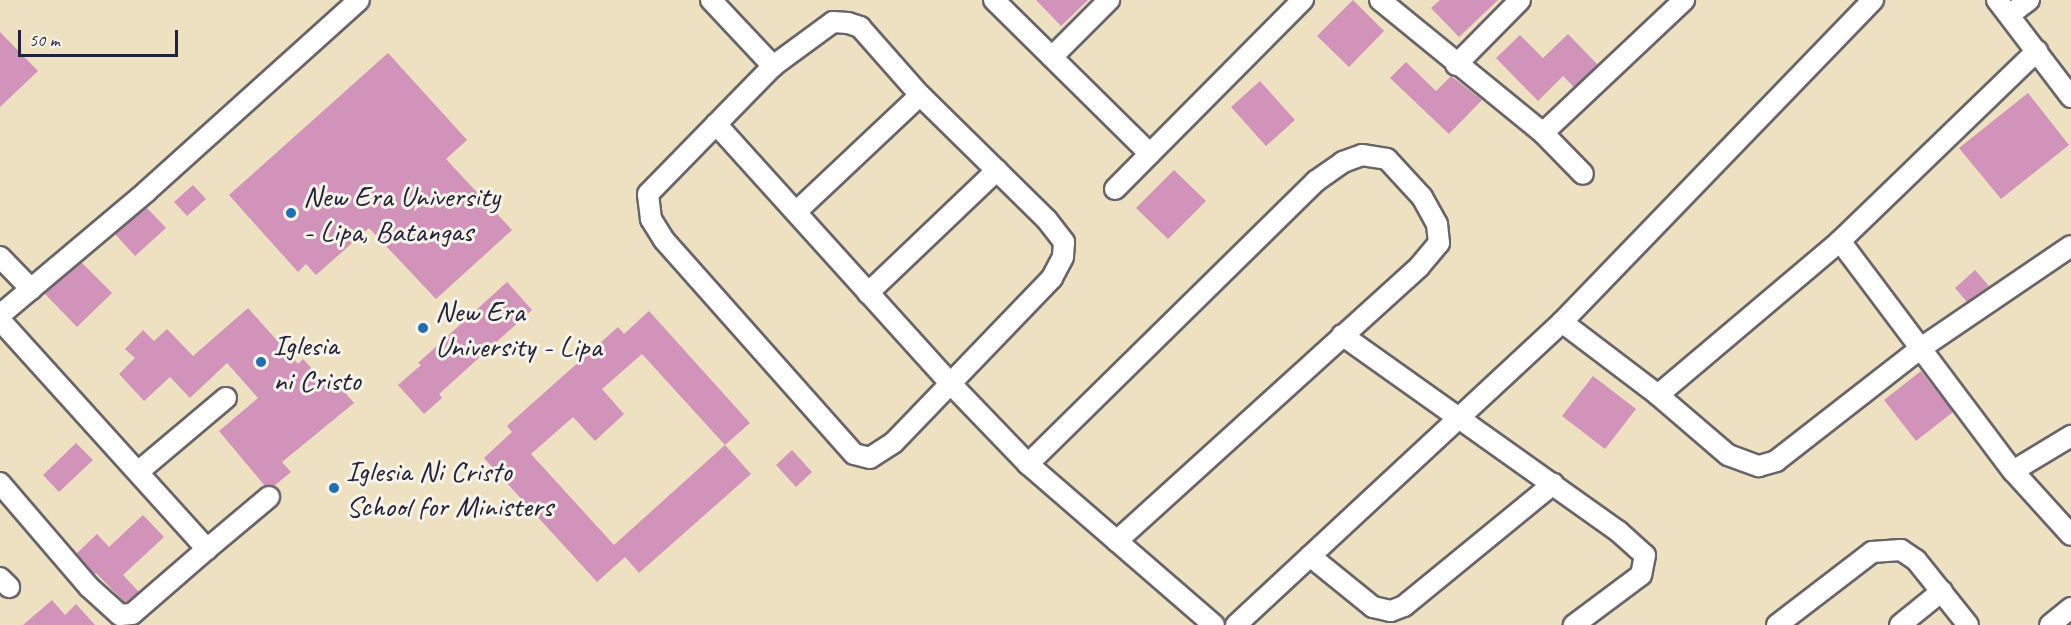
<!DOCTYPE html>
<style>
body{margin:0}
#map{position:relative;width:2071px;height:625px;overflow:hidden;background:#ede1c1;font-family:Caveat,sans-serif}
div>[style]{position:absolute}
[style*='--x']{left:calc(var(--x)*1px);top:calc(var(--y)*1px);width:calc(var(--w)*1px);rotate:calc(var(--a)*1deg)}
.building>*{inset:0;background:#d293bb}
.roads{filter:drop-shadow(2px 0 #69656a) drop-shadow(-2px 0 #69656a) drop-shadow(0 2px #69656a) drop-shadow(0 -2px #69656a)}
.street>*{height:20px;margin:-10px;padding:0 10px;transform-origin:10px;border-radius:10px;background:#fff}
.dots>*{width:16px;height:16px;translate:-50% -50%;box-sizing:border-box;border:3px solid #f7f3e8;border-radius:50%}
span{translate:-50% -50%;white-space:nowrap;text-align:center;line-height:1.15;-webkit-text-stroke:6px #f7f3e8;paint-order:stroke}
.poi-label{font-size:30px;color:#22223b}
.left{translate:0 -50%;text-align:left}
.scale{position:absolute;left:18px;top:30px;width:160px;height:27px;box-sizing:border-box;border:3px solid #22223b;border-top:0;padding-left:8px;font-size:18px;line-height:21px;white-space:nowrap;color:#22223b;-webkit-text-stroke:4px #f7f3e8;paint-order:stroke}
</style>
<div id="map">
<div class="building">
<div style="clip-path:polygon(1036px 0,1088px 0,1061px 26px)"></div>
<div style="clip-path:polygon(1353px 0,1384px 31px,1349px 67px,1317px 36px)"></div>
<div style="clip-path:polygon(1440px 0,1498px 0,1459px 37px,1431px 8px)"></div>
<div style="clip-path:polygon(0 32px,38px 71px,0 107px)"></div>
<div style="clip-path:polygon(1568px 34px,1598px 65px,1574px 87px,1563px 76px,1538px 101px,1496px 58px,1520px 35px,1543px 58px)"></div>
<div style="clip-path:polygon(388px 53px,467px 140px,446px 159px,512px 230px,436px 299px,369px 228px,316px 275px,306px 264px,298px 272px,229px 195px)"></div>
<div style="clip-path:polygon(1406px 62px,1436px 91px,1451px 76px,1482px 100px,1449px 134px,1390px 78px)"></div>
<div style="clip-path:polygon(1260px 81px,1295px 120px,1266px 146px,1231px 107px)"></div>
<div style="clip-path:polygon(2028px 93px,2069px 145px,2001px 199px,1959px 148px)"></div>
<div style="clip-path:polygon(1174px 170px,1206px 201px,1168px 239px,1136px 208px)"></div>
<div style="clip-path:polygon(193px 185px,206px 199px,187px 216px,174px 202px)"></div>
<div style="clip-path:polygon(146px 207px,166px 228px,135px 256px,115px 234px)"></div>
<div style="clip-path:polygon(81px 262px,112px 293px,77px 327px,44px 293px)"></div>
<div style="clip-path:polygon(1975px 270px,1989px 286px,1967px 302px,1955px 288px)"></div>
<div style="clip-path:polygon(507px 282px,532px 310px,439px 394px,442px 398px,424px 414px,398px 385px,421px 365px,418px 363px)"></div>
<div style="clip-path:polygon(248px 308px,298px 364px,303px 359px,328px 386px,335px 381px,354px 403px,282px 462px,291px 472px,274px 486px,265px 486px,219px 431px,258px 398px,227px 363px,190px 398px,170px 377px,144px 401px,119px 374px,135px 358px,125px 349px,143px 330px,154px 341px,167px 329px,193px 356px)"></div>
<div style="clip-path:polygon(evenodd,649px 311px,750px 423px,725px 445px,751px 474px,639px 573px,625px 557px,597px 582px,484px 458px,512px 432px,507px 426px,618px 327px,624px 334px,649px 311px,642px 354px,725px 445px,614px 545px,531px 454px,573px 417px,595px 441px,624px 414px,602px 389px,642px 354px)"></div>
<div style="clip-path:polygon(1921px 371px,1953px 412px,1916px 441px,1884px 400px)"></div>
<div style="clip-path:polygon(1593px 376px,1636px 409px,1605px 449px,1562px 416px)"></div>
<div style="clip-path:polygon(76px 443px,93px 460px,59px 492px,43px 475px)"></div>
<div style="clip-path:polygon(792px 450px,812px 472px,796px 487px,776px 465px)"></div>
<div style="clip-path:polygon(143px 515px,164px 537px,123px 575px,139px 592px,125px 603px,96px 573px,94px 575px,76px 554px,97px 534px,109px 547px)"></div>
<div style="clip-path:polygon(52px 600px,65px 615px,76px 604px,95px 625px,23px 625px)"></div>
</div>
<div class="roads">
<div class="street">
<div style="--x:711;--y:0;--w:91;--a:46.8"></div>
<div style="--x:994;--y:0;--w:219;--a:44.6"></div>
<div style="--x:1380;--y:0;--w:210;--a:39.2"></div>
<div style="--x:1543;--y:133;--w:57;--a:45.7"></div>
<div style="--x:1997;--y:0;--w:122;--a:52.7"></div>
<div style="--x:2009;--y:15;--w:25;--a:-37"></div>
<div style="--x:833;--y:22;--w:15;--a:4"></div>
<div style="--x:848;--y:23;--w:13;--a:18"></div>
<div style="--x:860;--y:27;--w:91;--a:48.6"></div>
<div style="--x:920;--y:95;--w:178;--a:44.5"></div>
<div style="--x:1047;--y:220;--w:28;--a:52"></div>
<div style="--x:1064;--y:242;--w:15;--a:94"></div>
<div style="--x:1063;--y:257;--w:24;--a:118"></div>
<div style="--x:1052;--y:278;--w:229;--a:133.9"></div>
<div style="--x:893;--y:443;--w:27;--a:147"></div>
<div style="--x:870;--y:458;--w:16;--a:-166"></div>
<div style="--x:854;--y:454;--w:286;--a:-131.6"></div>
<div style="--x:664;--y:240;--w:25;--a:-122"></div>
<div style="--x:651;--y:219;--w:25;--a:-97"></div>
<div style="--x:648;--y:194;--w:179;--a:-45.7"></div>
<div style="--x:773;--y:66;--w:74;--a:-36.3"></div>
<div style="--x:1052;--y:57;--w:81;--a:-45"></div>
<div style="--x:1456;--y:65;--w:91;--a:-45.4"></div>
<div style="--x:716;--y:124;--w:349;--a:47.9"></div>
<div style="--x:950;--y:383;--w:112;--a:46.1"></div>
<div style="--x:1028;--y:464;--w:246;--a:40.9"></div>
<div style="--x:1543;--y:133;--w:194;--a:-43.3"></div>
<div style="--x:1115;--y:189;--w:267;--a:-45.2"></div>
<div style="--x:796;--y:212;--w:170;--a:-43.3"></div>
<div style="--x:1840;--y:241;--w:288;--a:53.1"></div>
<div style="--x:2013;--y:471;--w:86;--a:47.8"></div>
<div style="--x:0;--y:257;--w:45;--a:45.9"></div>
<div style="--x:868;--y:293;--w:178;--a:-43.6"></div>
<div style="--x:0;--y:315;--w:192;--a:-40.1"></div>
<div style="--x:147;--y:191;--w:285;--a:-42"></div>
<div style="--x:0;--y:320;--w:309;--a:47.9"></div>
<div style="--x:207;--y:549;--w:99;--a:139.1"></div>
<div style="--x:132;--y:614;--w:12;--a:175"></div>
<div style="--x:120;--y:615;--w:42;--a:-137.9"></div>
<div style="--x:89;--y:587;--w:137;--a:-130.6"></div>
<div style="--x:1562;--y:322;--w:121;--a:37.2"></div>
<div style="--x:1658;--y:395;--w:92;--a:40.6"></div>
<div style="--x:1728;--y:455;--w:33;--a:20"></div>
<div style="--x:1759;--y:466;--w:18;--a:-16"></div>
<div style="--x:1776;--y:461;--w:184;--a:-37.9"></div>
<div style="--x:1921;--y:348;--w:181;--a:-34.2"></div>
<div style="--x:1342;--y:335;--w:339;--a:35.4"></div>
<div style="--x:1618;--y:531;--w:36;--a:42"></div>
<div style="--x:1645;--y:555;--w:20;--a:101"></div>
<div style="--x:1641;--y:575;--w:84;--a:143.3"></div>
<div style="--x:1658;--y:395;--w:238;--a:-40.2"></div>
<div style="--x:1840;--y:241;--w:274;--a:-44"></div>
<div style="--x:1028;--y:464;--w:404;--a:-44.5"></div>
<div style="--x:1316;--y:181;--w:33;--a:-35"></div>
<div style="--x:1343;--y:162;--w:20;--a:-20"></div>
<div style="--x:1362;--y:155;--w:25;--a:9"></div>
<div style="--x:1387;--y:159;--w:52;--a:47.4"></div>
<div style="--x:1422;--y:197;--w:31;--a:61"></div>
<div style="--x:1437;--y:224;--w:19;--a:84"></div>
<div style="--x:1439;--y:243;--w:31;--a:130"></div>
<div style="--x:1419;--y:267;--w:408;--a:137.8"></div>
<div style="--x:2013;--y:471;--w:68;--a:-31.1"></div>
<div style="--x:138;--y:472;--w:115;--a:-40.1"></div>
<div style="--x:207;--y:549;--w:81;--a:-40"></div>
<div style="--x:1310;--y:556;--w:81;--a:39"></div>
<div style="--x:1373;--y:607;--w:18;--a:13"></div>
<div style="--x:1391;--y:611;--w:14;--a:-21"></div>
<div style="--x:1404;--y:606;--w:193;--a:-39.3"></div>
<div style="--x:0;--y:578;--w:13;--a:45"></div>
<div style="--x:1236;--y:625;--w:445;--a:-42.9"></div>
<div style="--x:1562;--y:322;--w:448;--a:-46"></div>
<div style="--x:1777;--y:625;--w:120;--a:-37.5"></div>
<div style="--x:1872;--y:552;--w:29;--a:-4"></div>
<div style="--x:1901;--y:550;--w:18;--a:34"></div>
<div style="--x:1916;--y:560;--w:83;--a:51.3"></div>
<div style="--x:1900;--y:625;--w:54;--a:-39"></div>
<div style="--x:2050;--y:625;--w:27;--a:-39"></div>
</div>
</div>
<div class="dots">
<div style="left:291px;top:213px;background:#1f6fb2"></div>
<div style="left:423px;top:328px;background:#1f6fb2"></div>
<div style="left:261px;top:362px;background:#1f6fb2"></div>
<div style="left:334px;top:488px;background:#1f6fb2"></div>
</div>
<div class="poi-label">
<span class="left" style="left:303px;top:213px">New Era University<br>- Lipa, Batangas</span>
<span class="left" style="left:435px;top:328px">New Era<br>University - Lipa</span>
<span class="left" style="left:273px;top:362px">Iglesia<br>ni Cristo</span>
<span class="left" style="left:346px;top:488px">Iglesia Ni Cristo<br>School for Ministers</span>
</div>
<div class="scale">50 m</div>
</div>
